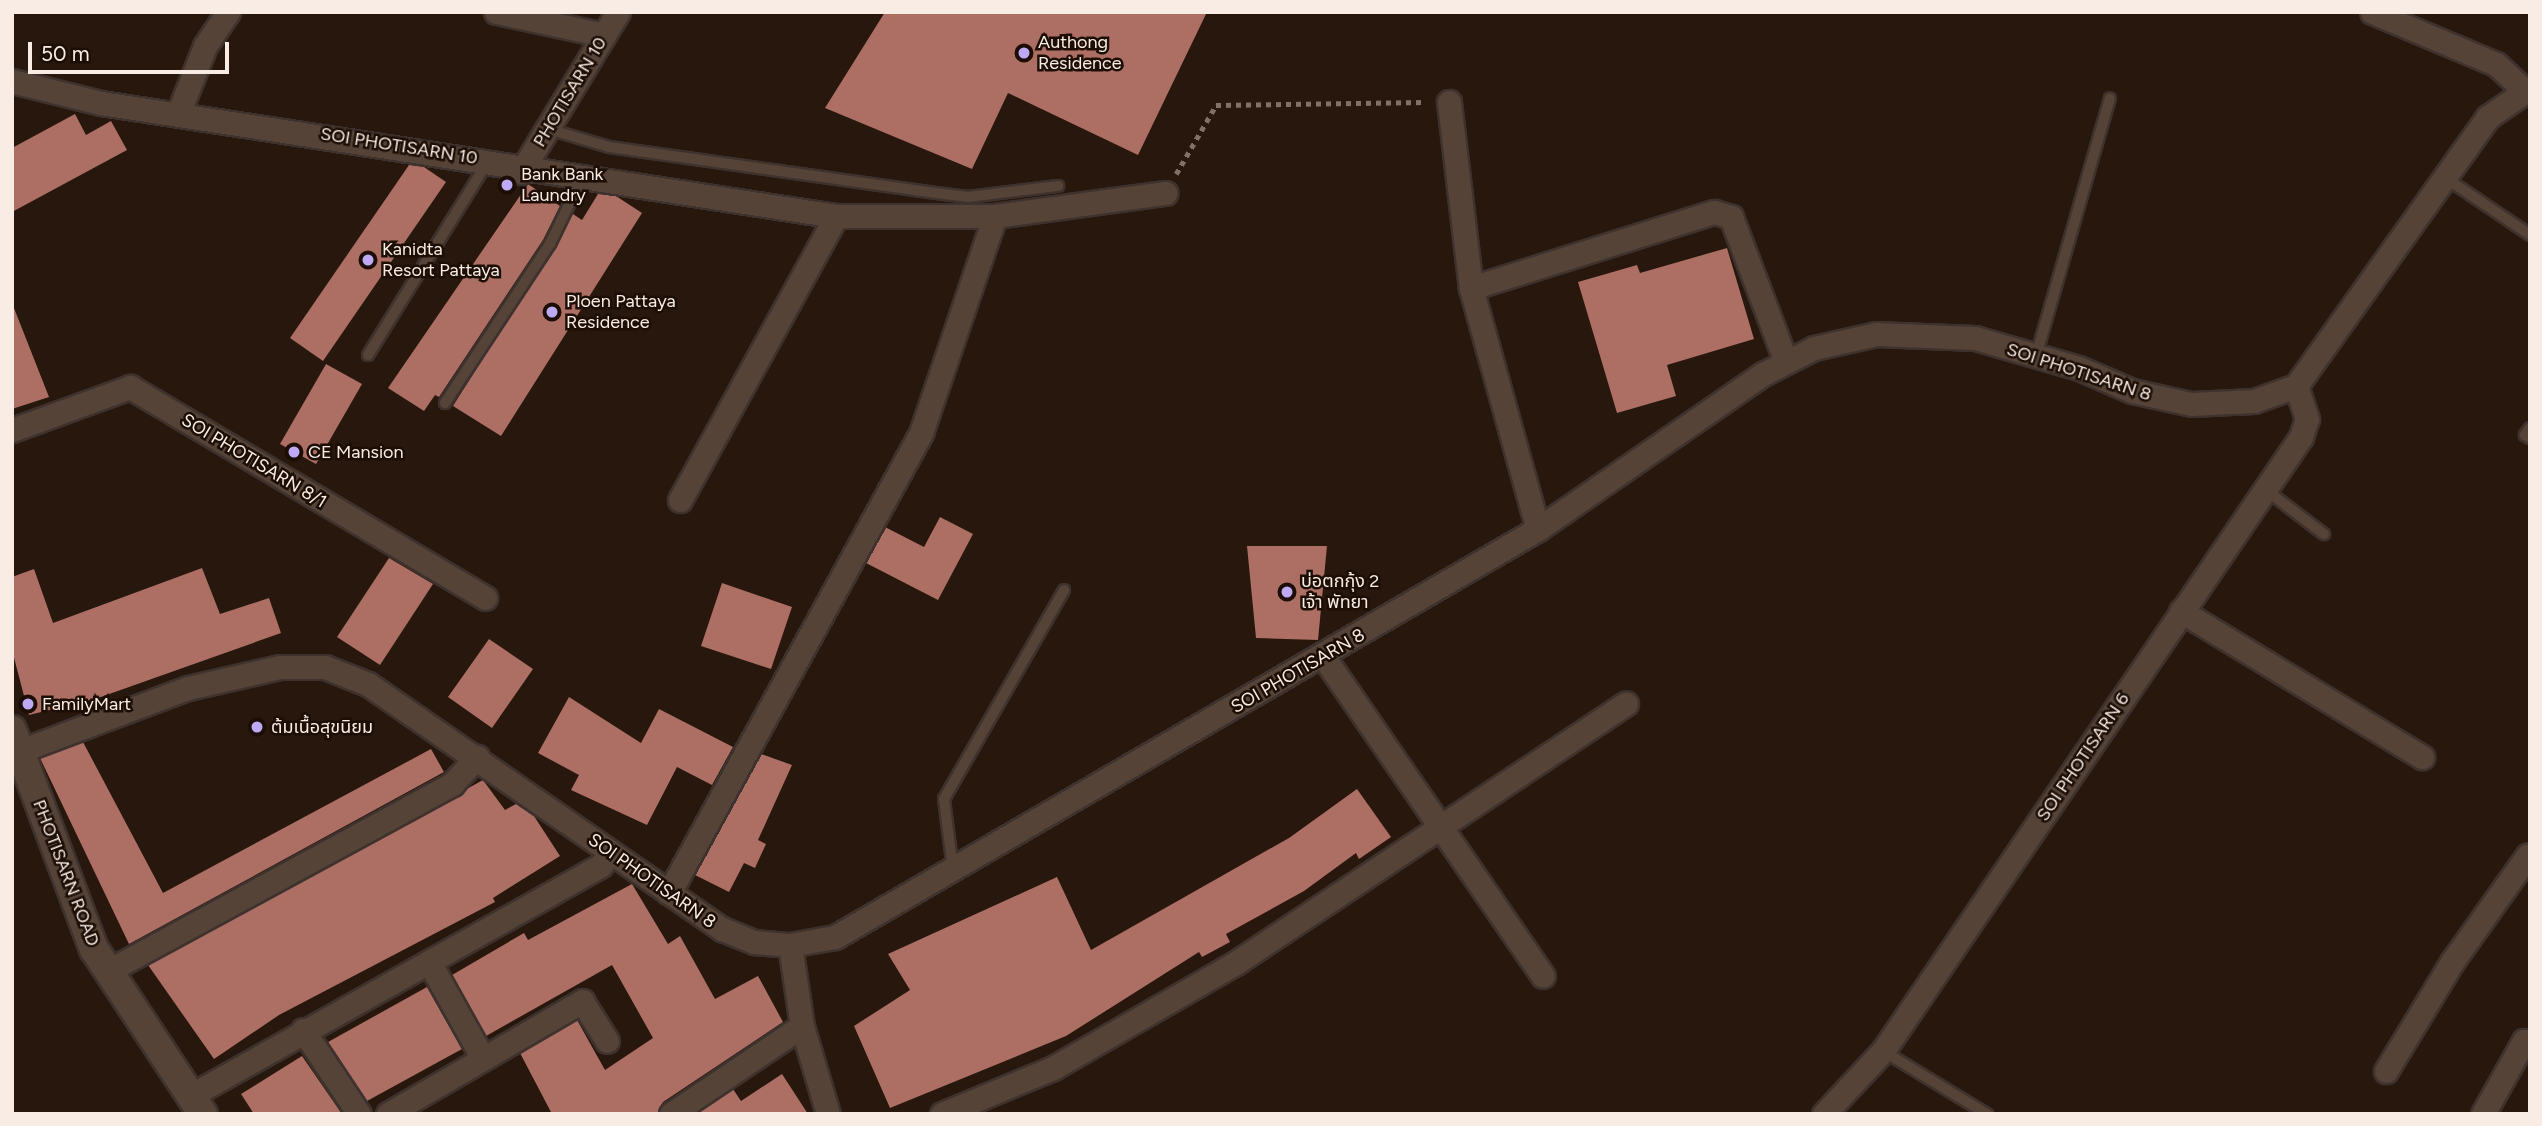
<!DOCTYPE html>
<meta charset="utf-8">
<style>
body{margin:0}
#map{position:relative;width:2542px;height:1126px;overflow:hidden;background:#27170c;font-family:Figtree,"Noto Sans Thai",sans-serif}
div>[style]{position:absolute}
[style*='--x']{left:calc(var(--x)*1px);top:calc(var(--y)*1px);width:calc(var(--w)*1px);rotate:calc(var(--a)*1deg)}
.building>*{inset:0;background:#ad6e63}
.path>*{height:4.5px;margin-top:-2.25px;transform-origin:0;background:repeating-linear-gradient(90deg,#807268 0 5px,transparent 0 10px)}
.roads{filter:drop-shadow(2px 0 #3e322e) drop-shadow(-2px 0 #3e322e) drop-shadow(0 2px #3e322e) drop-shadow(0 -2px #3e322e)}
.service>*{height:10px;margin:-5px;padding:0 5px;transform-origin:5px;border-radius:5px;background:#554337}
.minor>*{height:23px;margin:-11.5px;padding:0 11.5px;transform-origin:11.5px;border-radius:11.5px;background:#554337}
.tertiary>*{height:28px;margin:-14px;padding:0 14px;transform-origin:14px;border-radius:14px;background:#554337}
.dots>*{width:19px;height:19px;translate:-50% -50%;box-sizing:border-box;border:4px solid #1d0e05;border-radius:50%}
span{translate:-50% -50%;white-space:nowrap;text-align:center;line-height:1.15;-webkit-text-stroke:5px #1d0e05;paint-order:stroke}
.poi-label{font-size:18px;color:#f8ece5}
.left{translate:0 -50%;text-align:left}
.street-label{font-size:18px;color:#f8ece5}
.frame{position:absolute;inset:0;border:14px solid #f8ece5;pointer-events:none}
.scale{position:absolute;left:28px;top:42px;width:201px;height:32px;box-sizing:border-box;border:4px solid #f8ece5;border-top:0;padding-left:9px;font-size:21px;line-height:24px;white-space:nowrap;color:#f8ece5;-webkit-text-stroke:5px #1d0e05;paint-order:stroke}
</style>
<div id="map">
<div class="building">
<div style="clip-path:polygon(885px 12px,1207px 12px,1138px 155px,1008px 93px,972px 169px,825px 108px)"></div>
<div style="clip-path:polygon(75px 114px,86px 135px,111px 121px,127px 150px,12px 212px,12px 148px)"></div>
<div style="clip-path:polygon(409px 165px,424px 167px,446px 182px,323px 361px,290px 338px)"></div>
<div style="clip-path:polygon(528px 184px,560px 206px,543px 240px,439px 397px,435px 395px,424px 411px,388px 388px)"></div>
<div style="clip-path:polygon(598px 194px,616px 196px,642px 213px,501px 436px,453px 406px,573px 214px,582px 220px)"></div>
<div style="clip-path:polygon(1727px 248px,1754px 339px,1667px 365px,1676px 396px,1617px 413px,1578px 282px,1637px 265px,1640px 273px)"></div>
<div style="clip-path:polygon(12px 303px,49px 397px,12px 409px)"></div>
<div style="clip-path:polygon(326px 364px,362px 384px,316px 464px,280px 444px)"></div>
<div style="clip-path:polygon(940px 517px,973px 534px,938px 600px,866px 563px,885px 527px,924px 547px)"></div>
<div style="clip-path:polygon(1247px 546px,1327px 546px,1318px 640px,1256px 638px)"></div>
<div style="clip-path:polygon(389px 558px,433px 584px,380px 665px,337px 637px)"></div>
<div style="clip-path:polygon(202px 568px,220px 614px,269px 598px,281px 633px,98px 698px,29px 715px,12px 650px,12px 577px,34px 569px,53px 623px)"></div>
<div style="clip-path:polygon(722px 583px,792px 607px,771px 669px,701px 646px)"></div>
<div style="clip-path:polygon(489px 639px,533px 669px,492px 728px,448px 697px)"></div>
<div style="clip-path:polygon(569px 697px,641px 743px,659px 709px,733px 747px,712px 785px,677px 767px,647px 825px,571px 790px,579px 775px,538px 753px)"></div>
<div style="clip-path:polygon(83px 742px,163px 893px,431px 749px,444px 772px,129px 944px,40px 758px)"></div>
<div style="clip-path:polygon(761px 754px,792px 765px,758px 840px,766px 844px,755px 868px,744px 863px,729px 892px,695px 875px)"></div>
<div style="clip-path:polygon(483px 780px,505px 810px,516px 804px,534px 816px,560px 856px,493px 898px,495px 902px,279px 1015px,214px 1059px,148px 965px)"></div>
<div style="clip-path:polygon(1357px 789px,1391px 837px,1359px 859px,1356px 853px,1304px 891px,1226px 934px,1230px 942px,1202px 957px,1199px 952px,1066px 1036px,890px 1108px,854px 1026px,910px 990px,888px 954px,1057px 877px,1091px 950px,1289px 838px)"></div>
<div style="clip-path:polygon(632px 884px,668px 944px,680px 936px,715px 999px,758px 976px,783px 1022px,663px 1102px,657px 1114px,552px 1114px,520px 1053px,577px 1020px,605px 1070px,653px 1038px,612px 965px,486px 1036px,452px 975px,524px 933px,528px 940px)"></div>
<div style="clip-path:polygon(427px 987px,462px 1049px,367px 1101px,328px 1042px)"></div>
<div style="clip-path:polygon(302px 1056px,342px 1114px,254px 1114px,241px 1094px)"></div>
<div style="clip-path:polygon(782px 1074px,808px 1114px,696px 1114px,733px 1089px,741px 1101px)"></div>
</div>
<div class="path">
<div style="--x:1176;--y:174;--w:80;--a:-59.9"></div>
<div style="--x:1216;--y:105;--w:209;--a:-0.8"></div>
</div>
<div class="roads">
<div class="service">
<div style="--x:548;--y:129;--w:64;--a:16.4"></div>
<div style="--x:609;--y:147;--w:330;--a:8"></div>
<div style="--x:936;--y:193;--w:32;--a:7"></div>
<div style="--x:968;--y:197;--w:91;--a:-7"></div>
<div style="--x:2444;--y:177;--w:104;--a:34"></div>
<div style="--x:368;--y:355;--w:226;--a:-58.2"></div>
<div style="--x:2036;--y:356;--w:268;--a:-74"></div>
<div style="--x:445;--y:403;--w:191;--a:-56.6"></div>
<div style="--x:550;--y:244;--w:71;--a:-64.2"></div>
<div style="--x:2530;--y:428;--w:9;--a:126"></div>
<div style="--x:2525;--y:435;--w:6;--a:31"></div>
<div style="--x:2266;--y:490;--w:73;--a:37.2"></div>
<div style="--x:953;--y:870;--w:72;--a:-97.2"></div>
<div style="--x:944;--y:799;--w:241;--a:-60.1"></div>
<div style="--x:1883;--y:1051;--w:122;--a:31.2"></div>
</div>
<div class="minor">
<div style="--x:496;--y:12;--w:110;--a:12"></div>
<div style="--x:2372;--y:12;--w:134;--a:22.8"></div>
<div style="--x:2496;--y:64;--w:38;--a:43"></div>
<div style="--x:12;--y:81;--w:92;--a:13.9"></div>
<div style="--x:101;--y:103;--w:744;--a:8.74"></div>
<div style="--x:836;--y:216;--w:159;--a:0"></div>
<div style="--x:995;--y:216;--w:172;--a:-7.7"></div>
<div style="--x:1449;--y:102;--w:187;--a:83.3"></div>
<div style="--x:1471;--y:288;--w:250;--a:74.5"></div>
<div style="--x:178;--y:114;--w:73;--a:-68.3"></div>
<div style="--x:205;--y:46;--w:41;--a:-55.9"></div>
<div style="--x:521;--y:172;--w:187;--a:-58.8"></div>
<div style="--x:1471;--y:288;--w:255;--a:-17.4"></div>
<div style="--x:1714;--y:212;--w:18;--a:16"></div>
<div style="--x:1731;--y:217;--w:155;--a:69.2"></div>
<div style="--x:12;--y:430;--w:126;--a:-20"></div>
<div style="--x:130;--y:387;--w:413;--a:30.7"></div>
<div style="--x:680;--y:500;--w:324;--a:-61.2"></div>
<div style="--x:2181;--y:611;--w:282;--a:31.2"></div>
<div style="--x:1323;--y:656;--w:388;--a:55.5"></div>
<div style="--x:20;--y:751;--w:179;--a:-20.6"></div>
<div style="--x:188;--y:688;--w:94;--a:-12.9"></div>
<div style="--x:280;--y:667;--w:45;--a:0"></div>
<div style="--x:325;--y:667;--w:46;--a:21.6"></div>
<div style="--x:368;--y:684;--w:431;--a:34.7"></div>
<div style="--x:722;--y:929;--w:35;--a:22"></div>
<div style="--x:754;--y:942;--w:36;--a:5"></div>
<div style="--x:790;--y:945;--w:46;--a:-10.1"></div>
<div style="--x:835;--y:937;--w:813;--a:-30.13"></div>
<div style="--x:1538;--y:529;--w:273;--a:-34.6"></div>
<div style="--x:1763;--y:374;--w:57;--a:-27"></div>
<div style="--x:1814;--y:348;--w:64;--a:-12.7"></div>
<div style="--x:1876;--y:334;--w:99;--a:2.3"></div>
<div style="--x:1975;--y:338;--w:108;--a:16.1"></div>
<div style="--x:2079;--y:368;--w:58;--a:23.5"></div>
<div style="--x:2132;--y:391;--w:60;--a:12.4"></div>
<div style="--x:2191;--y:404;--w:63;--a:-2.7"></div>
<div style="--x:2254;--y:401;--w:45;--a:-19.7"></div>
<div style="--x:2296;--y:386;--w:330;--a:-54.5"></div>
<div style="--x:2488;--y:117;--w:51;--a:-34.6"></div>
<div style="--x:669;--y:893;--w:525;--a:-61.28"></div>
<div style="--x:921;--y:433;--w:229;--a:-71.2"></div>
<div style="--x:790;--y:945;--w:82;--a:81.6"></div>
<div style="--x:802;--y:1026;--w:92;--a:73.5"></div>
<div style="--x:429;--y:962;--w:109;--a:60.8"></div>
<div style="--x:108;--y:971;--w:392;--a:-28.5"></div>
<div style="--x:452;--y:784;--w:37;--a:-47"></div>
<div style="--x:303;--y:1030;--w:101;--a:56.3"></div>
<div style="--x:2386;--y:1071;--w:127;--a:-58.8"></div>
<div style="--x:2452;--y:962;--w:131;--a:-54.6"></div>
<div style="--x:190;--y:1096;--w:471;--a:-29.3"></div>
<div style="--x:601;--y:865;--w:15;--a:-53"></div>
<div style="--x:388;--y:1114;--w:225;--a:-30.2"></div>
<div style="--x:582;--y:1001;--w:47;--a:58"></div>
<div style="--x:671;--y:1114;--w:158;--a:-33.9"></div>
<div style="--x:942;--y:1114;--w:120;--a:-22.5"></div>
<div style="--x:1053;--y:1068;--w:212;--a:-29.9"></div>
<div style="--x:1237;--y:962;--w:467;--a:-33.6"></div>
<div style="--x:1824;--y:1114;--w:86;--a:-46.9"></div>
<div style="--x:1883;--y:1051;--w:743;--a:-55.75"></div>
<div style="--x:2301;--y:437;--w:19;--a:-72"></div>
<div style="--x:2307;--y:419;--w:35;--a:-108"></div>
<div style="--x:2483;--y:1114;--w:84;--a:-60.7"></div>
<div style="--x:2524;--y:1041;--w:6;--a:0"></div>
</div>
<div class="tertiary">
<div style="--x:12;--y:730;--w:234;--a:69.5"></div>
<div style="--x:94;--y:949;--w:198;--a:56.6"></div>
</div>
</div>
<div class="dots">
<div style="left:1024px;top:53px;background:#bea9f5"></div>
<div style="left:507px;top:185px;background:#bea9f5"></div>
<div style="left:368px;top:260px;background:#bea9f5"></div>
<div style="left:552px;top:312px;background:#bea9f5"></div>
<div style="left:294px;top:452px;background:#bea9f5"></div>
<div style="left:1287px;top:592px;background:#bea9f5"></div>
<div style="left:28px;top:704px;background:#bea9f5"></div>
<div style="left:257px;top:727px;background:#bea9f5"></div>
</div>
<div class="poi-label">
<span class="left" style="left:1038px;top:53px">Authong<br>Residence</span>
<span class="left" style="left:521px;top:185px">Bank Bank<br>Laundry</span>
<span class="left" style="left:382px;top:260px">Kanidta<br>Resort Pattaya</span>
<span class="left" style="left:566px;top:312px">Ploen Pattaya<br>Residence</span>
<span class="left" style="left:308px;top:452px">CE Mansion</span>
<span class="left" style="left:1301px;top:592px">บ่อตกกุ้ง 2<br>เจ้า พัทยา</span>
<span class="left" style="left:42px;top:704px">FamilyMart</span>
<span class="left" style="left:271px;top:727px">ต้มเนื้อสุขนิยม</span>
</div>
<div class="street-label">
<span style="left:570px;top:92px;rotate:-59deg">PHOTISARN 10</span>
<span style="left:399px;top:146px;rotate:9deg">SOI PHOTISARN 10</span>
<span style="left:2079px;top:372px;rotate:18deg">SOI PHOTISARN 8</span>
<span style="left:254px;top:461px;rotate:31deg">SOI PHOTISARN 8/1</span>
<span style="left:1298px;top:671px;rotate:-30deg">SOI PHOTISARN 8</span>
<span style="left:2083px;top:757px;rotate:-56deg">SOI PHOTISARN 6</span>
<span style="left:66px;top:873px;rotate:69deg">PHOTISARN ROAD</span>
<span style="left:652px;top:881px;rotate:35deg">SOI PHOTISARN 8</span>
</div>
<div class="frame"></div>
<div class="scale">50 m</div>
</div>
